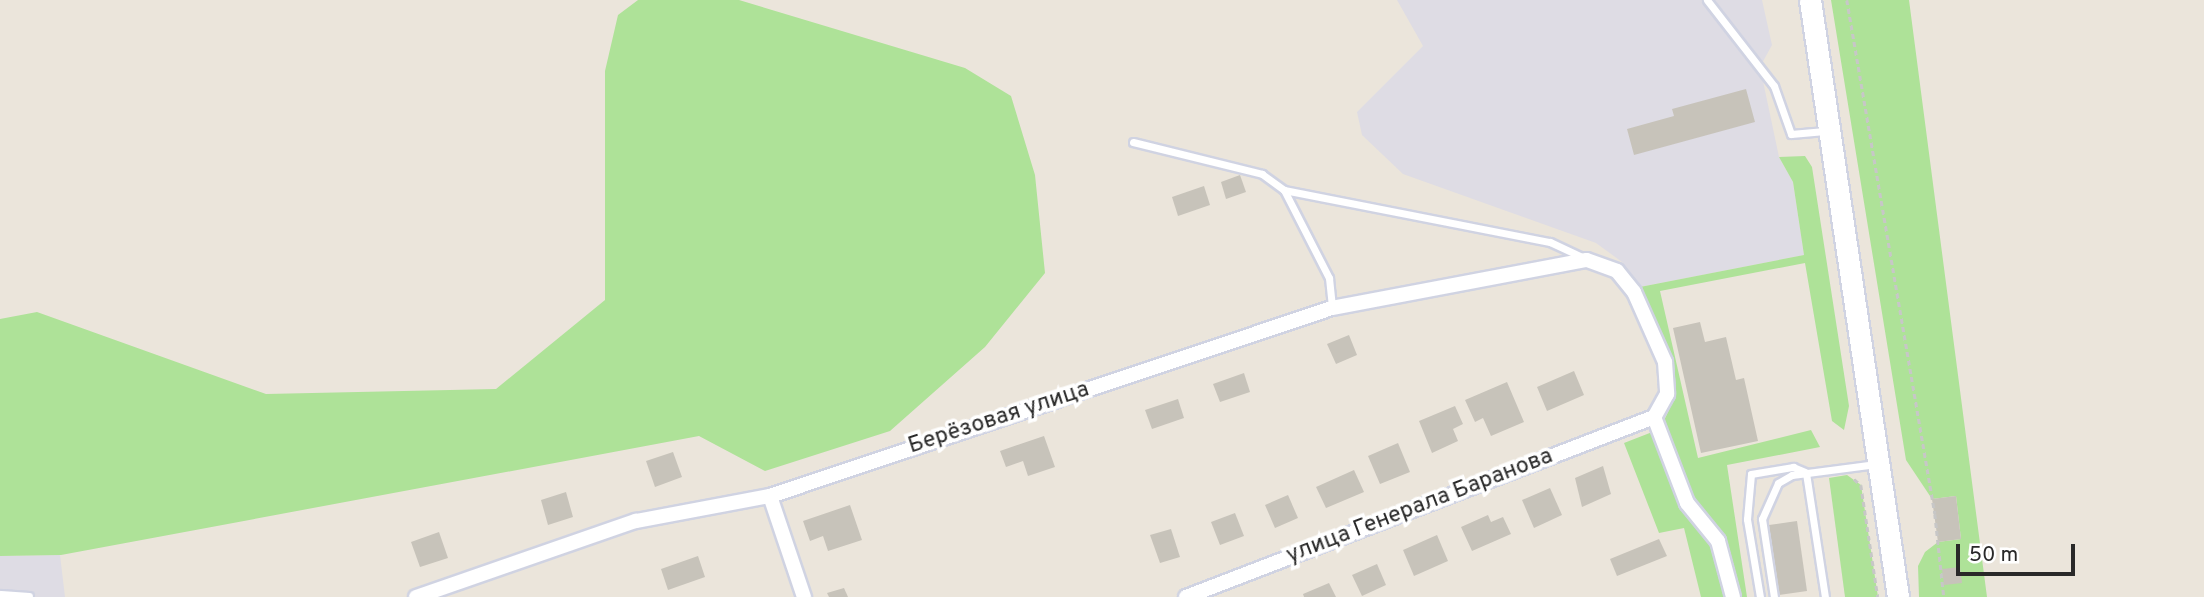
<!DOCTYPE html>
<meta charset="utf-8">
<style>
body{margin:0}
#map{position:relative;width:2204px;height:597px;overflow:hidden;background:#ebe5db;font-family:Overpass,sans-serif}
div>[style]{position:absolute}
[style*='--x']{left:calc(var(--x)*1px);top:calc(var(--y)*1px);width:calc(var(--w)*1px);rotate:calc(var(--a)*1deg)}
.industrial>*{inset:0;background:#dedce4}
.green>*{inset:0;background:#aee298}
.building>*{inset:0;background:#c7c3ba}
.path>*{height:2.5px;margin-top:-1.25px;transform-origin:0;background:repeating-linear-gradient(90deg,#c7c7c7 0 5px,transparent 0 8.5px)}
.roads{filter:drop-shadow(2px 0 #d0d3e2) drop-shadow(-2px 0 #d0d3e2) drop-shadow(0 2px #d0d3e2) drop-shadow(0 -2px #d0d3e2)}
.lane>*{height:7px;margin:-3.5px;padding:0 3.5px;transform-origin:3.5px;border-radius:3.5px;background:#fff}
.street>*{height:14px;margin:-7px;padding:0 7px;transform-origin:7px;border-radius:7px;background:#fff}
.secondary>*{height:21px;margin:-10.5px;padding:0 10.5px;transform-origin:10.5px;border-radius:10.5px;background:#fff}
span{translate:-50% -50%;white-space:nowrap;text-align:center;line-height:1.15;-webkit-text-stroke:7px #fff;paint-order:stroke}
.street-label{font-size:23px;color:#292929}
.scale{position:absolute;left:1956px;top:544px;width:119px;height:32px;box-sizing:border-box;border:4px solid #292929;border-top:0;padding-left:9px;font-size:21px;line-height:24px;white-space:nowrap;color:#292929;-webkit-text-stroke:5px #fff;paint-order:stroke}
</style>
<div id="map">
<div class="industrial">
<div style="clip-path:polygon(1397px 0,1762px 0,1772px 45px,1760px 67px,1779px 157px,1793px 182px,1804px 255px,1640px 287px,1622px 262px,1596px 243px,1403px 174px,1362px 135px,1357px 112px,1423px 46px)"></div>
<div style="clip-path:polygon(60px 555px,65px 597px,0 597px,0 556px)"></div>
</div>
<div class="green">
<div style="clip-path:polygon(638px 0,739px 0,965px 68px,1011px 96px,1035px 175px,1045px 273px,985px 347px,890px 431px,765px 471px,699px 436px,61px 555px,0 556px,0 319px,37px 312px,266px 394px,496px 389px,605px 300px,605px 71px,618px 15px)"></div>
<div style="clip-path:polygon(1831px 0,1909px 0,1987px 597px,1919px 597px,1918px 566px,1925px 552px,1938px 542px,1961px 539px,1956px 496px,1932px 499px,1906px 460px)"></div>
<div style="clip-path:polygon(1805px 156px,1812px 167px,1849px 406px,1844px 430px,1832px 421px,1805px 263px,1660px 291px,1698px 458px,1811px 430px,1820px 447px,1727px 465px,1747px 597px,1701px 597px,1684px 528px,1659px 533px,1624px 443px,1660px 429px,1675px 397px,1672px 361px,1640px 287px,1804px 255px,1793px 182px,1779px 157px)"></div>
<div style="clip-path:polygon(1847px 475px,1861px 485px,1878px 597px,1845px 597px,1829px 478px)"></div>
</div>
<div class="building">
<div style="clip-path:polygon(1746px 89px,1755px 122px,1634px 155px,1627px 129px,1674px 116px,1672px 109px)"></div>
<div style="clip-path:polygon(1240px 175px,1246px 192px,1226px 199px,1221px 182px)"></div>
<div style="clip-path:polygon(1204px 186px,1210px 205px,1178px 216px,1172px 197px)"></div>
<div style="clip-path:polygon(1700px 322px,1705px 342px,1726px 337px,1736px 380px,1744px 378px,1758px 441px,1701px 453px,1673px 328px)"></div>
<div style="clip-path:polygon(1349px 335px,1357px 355px,1336px 364px,1327px 344px)"></div>
<div style="clip-path:polygon(1574px 371px,1584px 395px,1547px 411px,1537px 387px)"></div>
<div style="clip-path:polygon(1244px 373px,1250px 392px,1220px 402px,1213px 384px)"></div>
<div style="clip-path:polygon(1507px 382px,1524px 422px,1491px 436px,1483px 418px,1475px 422px,1465px 400px)"></div>
<div style="clip-path:polygon(1178px 399px,1184px 418px,1152px 429px,1145px 410px)"></div>
<div style="clip-path:polygon(1455px 406px,1463px 424px,1453px 429px,1458px 441px,1432px 453px,1419px 421px)"></div>
<div style="clip-path:polygon(1044px 436px,1055px 467px,1028px 476px,1023px 461px,1006px 467px,1000px 451px)"></div>
<div style="clip-path:polygon(1398px 443px,1410px 472px,1380px 484px,1368px 456px)"></div>
<div style="clip-path:polygon(673px 452px,682px 477px,655px 487px,646px 461px)"></div>
<div style="clip-path:polygon(1603px 466px,1611px 494px,1582px 507px,1575px 478px)"></div>
<div style="clip-path:polygon(1354px 470px,1364px 492px,1326px 508px,1316px 487px)"></div>
<div style="clip-path:polygon(1550px 488px,1562px 515px,1534px 528px,1522px 500px)"></div>
<div style="clip-path:polygon(566px 492px,573px 517px,548px 525px,541px 500px)"></div>
<div style="clip-path:polygon(1288px 495px,1298px 518px,1275px 528px,1265px 505px)"></div>
<div style="clip-path:polygon(1956px 496px,1961px 539px,1938px 542px,1932px 499px)"></div>
<div style="clip-path:polygon(850px 505px,862px 540px,828px 551px,823px 536px,810px 541px,803px 521px)"></div>
<div style="clip-path:polygon(1235px 513px,1244px 536px,1220px 545px,1211px 522px)"></div>
<div style="clip-path:polygon(1488px 515px,1491px 522px,1503px 517px,1511px 534px,1472px 551px,1461px 527px)"></div>
<div style="clip-path:polygon(1797px 521px,1807px 591px,1779px 595px,1769px 525px)"></div>
<div style="clip-path:polygon(1171px 529px,1180px 557px,1160px 563px,1150px 535px)"></div>
<div style="clip-path:polygon(439px 532px,448px 558px,420px 567px,411px 542px)"></div>
<div style="clip-path:polygon(1437px 535px,1448px 561px,1414px 576px,1403px 550px)"></div>
<div style="clip-path:polygon(1659px 539px,1667px 556px,1617px 576px,1610px 559px)"></div>
<div style="clip-path:polygon(698px 556px,705px 577px,668px 590px,661px 569px)"></div>
<div style="clip-path:polygon(1377px 564px,1386px 585px,1362px 596px,1352px 575px)"></div>
<div style="clip-path:polygon(1960px 567px,1962px 583px,1944px 585px,1942px 569px)"></div>
<div style="clip-path:polygon(1329px 583px,1336px 597px,1304px 597px,1303px 594px)"></div>
<div style="clip-path:polygon(844px 588px,848px 597px,829px 597px,827px 593px)"></div>
</div>
<div class="path">
<div style="--x:1847;--y:0;--w:521;--a:80.28"></div>
<div style="--x:1935;--y:514;--w:83;--a:83.8"></div>
<div style="--x:1854;--y:479;--w:9;--a:41"></div>
<div style="--x:1861;--y:485;--w:113;--a:81.4"></div>
</div>
<div class="roads">
<div class="lane">
<div style="--x:1707;--y:0;--w:109;--a:52.1"></div>
<div style="--x:1774;--y:86;--w:51;--a:70.5"></div>
<div style="--x:1791;--y:134;--w:34;--a:-5"></div>
<div style="--x:1133;--y:142;--w:133;--a:13.9"></div>
<div style="--x:1262;--y:174;--w:27;--a:36"></div>
<div style="--x:1284;--y:190;--w:99;--a:62.9"></div>
<div style="--x:1329;--y:278;--w:30;--a:84"></div>
<div style="--x:1284;--y:190;--w:271;--a:11.1"></div>
<div style="--x:1550;--y:242;--w:38;--a:25"></div>
<div style="--x:1806;--y:473;--w:125;--a:81.3"></div>
<div style="--x:0;--y:594;--w:29;--a:4"></div>
<div style="--x:1760;--y:597;--w:79;--a:-99.5"></div>
<div style="--x:1747;--y:519;--w:45;--a:-84.9"></div>
<div style="--x:1751;--y:474;--w:43;--a:-9.5"></div>
<div style="--x:1793;--y:467;--w:13;--a:23"></div>
<div style="--x:1774;--y:597;--w:79;--a:-98.7"></div>
<div style="--x:1762;--y:519;--w:39;--a:-66"></div>
<div style="--x:1778;--y:483;--w:16;--a:-30"></div>
<div style="--x:1792;--y:475;--w:85;--a:-7.5"></div>
</div>
<div class="street">
<div style="--x:770;--y:496;--w:107;--a:71.4"></div>
<div style="--x:416;--y:597;--w:233;--a:-19.1"></div>
<div style="--x:636;--y:521;--w:136;--a:-10.6"></div>
<div style="--x:770;--y:496;--w:593;--a:-18.5"></div>
<div style="--x:1332;--y:308;--w:259;--a:-10.7"></div>
<div style="--x:1587;--y:260;--w:32;--a:20"></div>
<div style="--x:1617;--y:271;--w:27;--a:51"></div>
<div style="--x:1634;--y:292;--w:77;--a:66.1"></div>
<div style="--x:1665;--y:362;--w:32;--a:86"></div>
<div style="--x:1667;--y:394;--w:26;--a:119"></div>
<div style="--x:1654;--y:417;--w:92;--a:69"></div>
<div style="--x:1687;--y:503;--w:49;--a:50.8"></div>
<div style="--x:1718;--y:541;--w:58;--a:75"></div>
<div style="--x:1186;--y:597;--w:501;--a:-21.04"></div>
</div>
<div class="secondary">
<div style="--x:1810;--y:0;--w:603;--a:81.61"></div>
</div>
</div>
<div class="street-label">
<span style="left:999px;top:419px;rotate:-18deg">Берёзовая улица</span>
<span style="left:1420px;top:507px;rotate:-21deg">улица Генерала Баранова</span>
</div>
<div class="scale">50 m</div>
</div>
